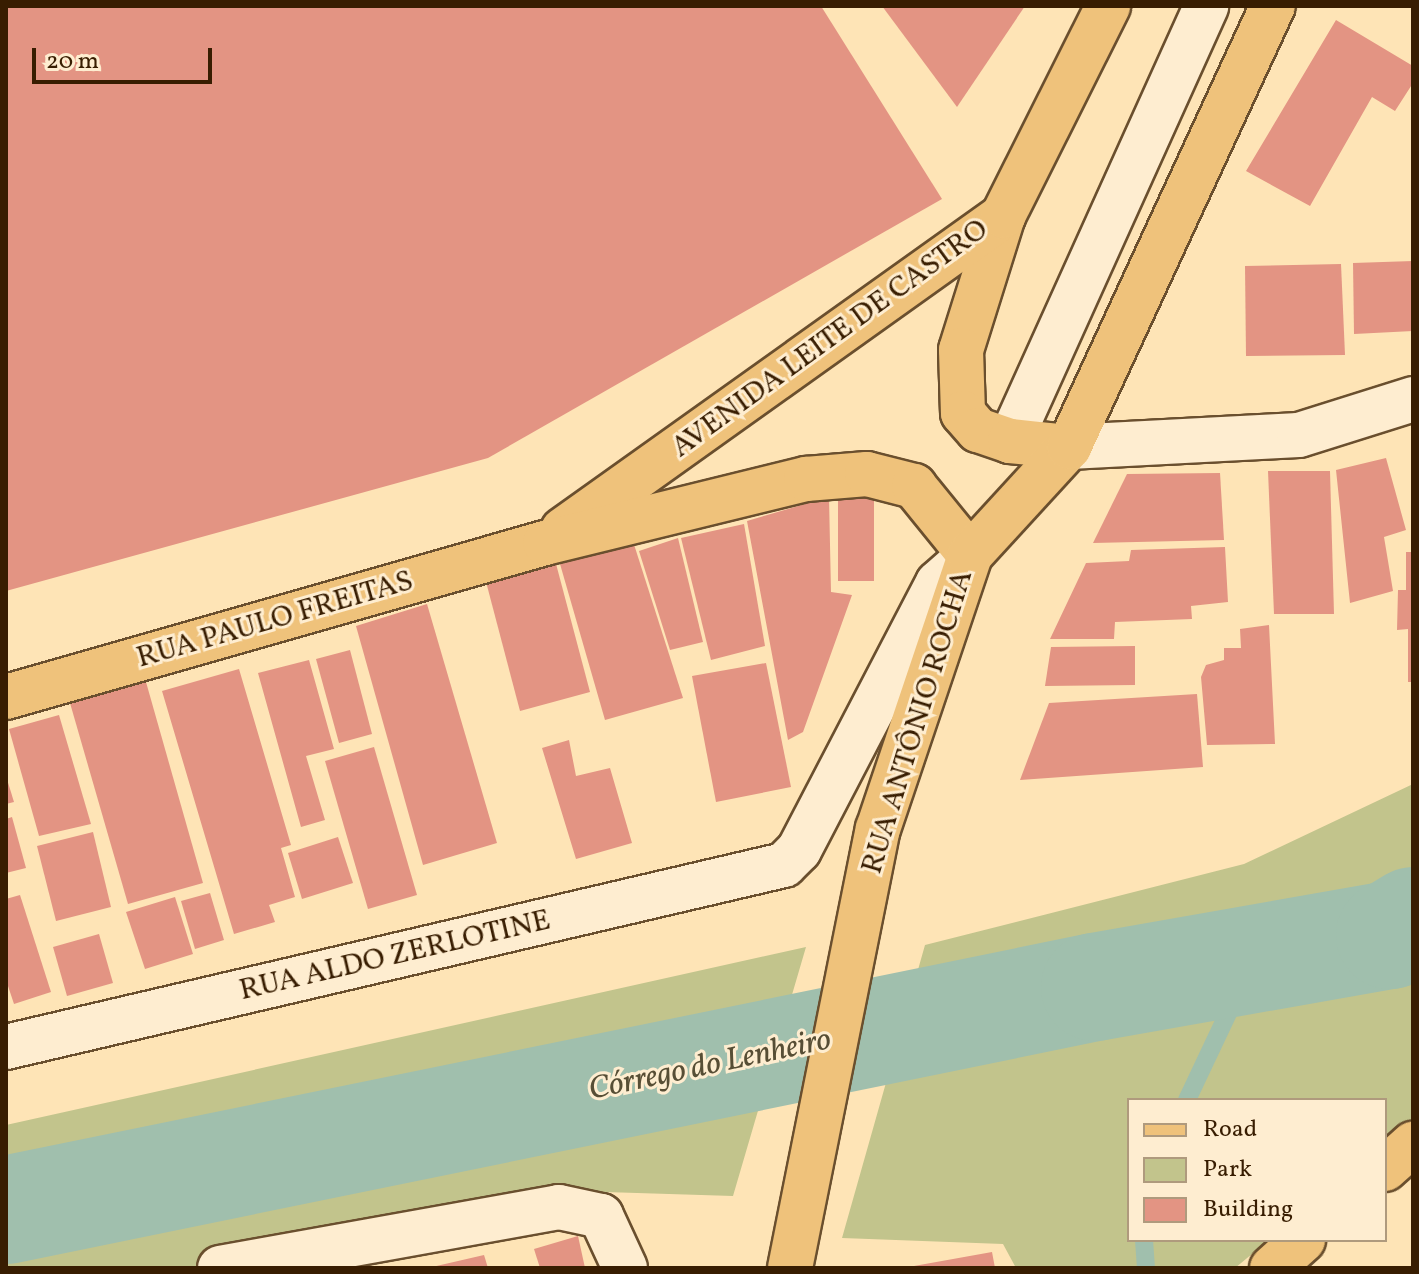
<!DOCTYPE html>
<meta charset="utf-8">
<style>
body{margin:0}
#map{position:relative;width:1419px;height:1274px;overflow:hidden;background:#fee4b6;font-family:Vollkorn,serif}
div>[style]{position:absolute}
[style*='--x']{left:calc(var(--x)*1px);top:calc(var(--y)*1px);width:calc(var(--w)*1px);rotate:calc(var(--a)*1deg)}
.green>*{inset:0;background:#c2c48c}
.stream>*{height:18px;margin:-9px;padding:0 9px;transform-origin:9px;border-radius:9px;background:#a0bfad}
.river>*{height:108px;margin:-54px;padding:0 54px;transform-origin:54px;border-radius:54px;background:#a0bfad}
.building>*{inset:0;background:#e39483}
.roads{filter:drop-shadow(2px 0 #6a4f2e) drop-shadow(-2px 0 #6a4f2e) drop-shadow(0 2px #6a4f2e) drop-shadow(0 -2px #6a4f2e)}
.minor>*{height:44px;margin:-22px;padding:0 22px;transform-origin:22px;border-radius:22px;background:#feedd0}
.major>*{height:44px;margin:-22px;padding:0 22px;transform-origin:22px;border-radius:22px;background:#efc27b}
.highway>*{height:44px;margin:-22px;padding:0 22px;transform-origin:22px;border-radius:22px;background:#efc27b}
span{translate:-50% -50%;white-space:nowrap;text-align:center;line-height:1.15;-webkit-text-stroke:6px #feedd0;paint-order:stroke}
.street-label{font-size:30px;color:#381d01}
.water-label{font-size:32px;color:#574e35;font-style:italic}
.frame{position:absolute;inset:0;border:8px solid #381d01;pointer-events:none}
.legend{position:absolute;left:1127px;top:1098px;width:260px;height:144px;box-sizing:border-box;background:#feedd0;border:2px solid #af9a7d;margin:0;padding:10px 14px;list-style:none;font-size:24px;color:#381d01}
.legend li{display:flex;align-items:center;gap:16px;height:40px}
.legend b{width:40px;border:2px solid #af9a7d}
.scale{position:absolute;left:32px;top:48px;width:180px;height:36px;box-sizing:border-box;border:4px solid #381d01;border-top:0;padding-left:10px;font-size:24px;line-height:28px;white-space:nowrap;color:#381d01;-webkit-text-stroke:6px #feedd0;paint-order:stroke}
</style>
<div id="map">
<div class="green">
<div style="clip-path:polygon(1413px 784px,1413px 1120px,1385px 1144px,1385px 1100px,1129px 1100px,1129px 1240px,1269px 1240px,1235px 1268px,1016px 1268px,1003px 1244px,842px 1238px,925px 945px,1244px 864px)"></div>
<div style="clip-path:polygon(806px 947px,733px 1196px,573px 1191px,189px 1268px,6px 1268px,6px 1125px)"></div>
</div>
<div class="stream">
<div style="--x:1187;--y:1100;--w:157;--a:-64.7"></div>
<div style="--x:1144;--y:1240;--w:28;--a:86"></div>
</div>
<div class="river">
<div style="--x:6;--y:1210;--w:1112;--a:-11.57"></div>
<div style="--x:1095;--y:987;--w:300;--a:-10"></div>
<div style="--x:1390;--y:935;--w:27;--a:-31"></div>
</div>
<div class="building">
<div style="clip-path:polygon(6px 6px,821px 6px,942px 199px,488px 458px,6px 591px)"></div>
<div style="clip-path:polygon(882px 6px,1025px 6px,957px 107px)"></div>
<div style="clip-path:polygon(1336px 20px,1413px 66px,1413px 83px,1395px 111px,1372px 97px,1310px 206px,1246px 171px)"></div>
<div style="clip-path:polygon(1413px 261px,1413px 331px,1354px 334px,1353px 263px)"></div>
<div style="clip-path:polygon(1341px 264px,1345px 355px,1246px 356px,1245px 266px)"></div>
<div style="clip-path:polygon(1386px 458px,1406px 530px,1384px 537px,1393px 591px,1350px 603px,1336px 470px)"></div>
<div style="clip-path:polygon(1268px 471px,1330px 471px,1334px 614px,1274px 614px)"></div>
<div style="clip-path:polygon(1220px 473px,1224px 540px,1093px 543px,1127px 474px)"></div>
<div style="clip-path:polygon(838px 495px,874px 495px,874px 581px,838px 581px)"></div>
<div style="clip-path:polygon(829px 497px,831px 592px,852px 595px,803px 732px,788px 740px,747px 521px)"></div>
<div style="clip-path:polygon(744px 524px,765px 646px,711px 660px,681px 538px)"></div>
<div style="clip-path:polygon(631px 535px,683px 698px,605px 720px,558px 557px)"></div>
<div style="clip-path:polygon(678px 538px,703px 642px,670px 650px,639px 551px)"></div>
<div style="clip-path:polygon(1225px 547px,1228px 602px,1191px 606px,1192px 619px,1115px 622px,1114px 639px,1050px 639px,1086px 563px,1129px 561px,1131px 550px)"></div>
<div style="clip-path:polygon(1406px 552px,1413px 552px,1413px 682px,1408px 682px,1408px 629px,1397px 630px,1398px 590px,1406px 590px)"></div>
<div style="clip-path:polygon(555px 560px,590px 692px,520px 711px,485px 578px)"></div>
<div style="clip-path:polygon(427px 604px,497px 843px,423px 865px,356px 626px)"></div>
<div style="clip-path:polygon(1269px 625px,1275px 744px,1207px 745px,1201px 677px,1206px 665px,1224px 660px,1224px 648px,1241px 648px,1240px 629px)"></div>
<div style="clip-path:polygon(1135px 646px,1135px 685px,1045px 686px,1051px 647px)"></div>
<div style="clip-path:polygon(350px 650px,372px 734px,339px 743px,316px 659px)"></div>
<div style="clip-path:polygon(309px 660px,334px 749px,306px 756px,325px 820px,301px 827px,258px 673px)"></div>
<div style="clip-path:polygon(766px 663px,791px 787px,716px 802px,692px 676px)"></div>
<div style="clip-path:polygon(239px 669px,291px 845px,281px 848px,295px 897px,269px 905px,275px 922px,234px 934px,162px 691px)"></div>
<div style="clip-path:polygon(146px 682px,203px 883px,128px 904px,70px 703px)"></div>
<div style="clip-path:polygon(1197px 694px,1203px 767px,1020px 780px,1049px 703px)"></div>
<div style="clip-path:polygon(59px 715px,91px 824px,39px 836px,9px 729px)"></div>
<div style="clip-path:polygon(569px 740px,576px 776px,610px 768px,632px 843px,576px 859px,542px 748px)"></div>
<div style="clip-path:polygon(374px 747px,417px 895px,368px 909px,325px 761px)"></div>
<div style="clip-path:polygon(6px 776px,14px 802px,6px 804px)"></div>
<div style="clip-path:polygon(12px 817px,26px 868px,6px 873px,6px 819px)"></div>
<div style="clip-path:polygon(93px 832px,111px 907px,56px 921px,37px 846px)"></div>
<div style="clip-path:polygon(338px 837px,353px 883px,302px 899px,288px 853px)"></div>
<div style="clip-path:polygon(210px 893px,224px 940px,195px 949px,181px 901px)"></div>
<div style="clip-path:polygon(20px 895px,51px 992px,14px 1004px,6px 980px,6px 899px)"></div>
<div style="clip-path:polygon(175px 897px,193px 954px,145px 969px,126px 912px)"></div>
<div style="clip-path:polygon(99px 934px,113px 983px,67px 996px,53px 947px)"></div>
<div style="clip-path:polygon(578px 1236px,585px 1268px,540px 1268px,534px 1249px)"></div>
<div style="clip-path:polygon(992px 1252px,995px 1268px,915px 1268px,914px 1266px)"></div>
<div style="clip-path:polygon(484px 1255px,488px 1268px,432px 1268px,432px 1267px)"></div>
</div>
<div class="roads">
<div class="minor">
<div style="--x:1010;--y:441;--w:477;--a:-65.7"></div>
<div style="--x:1069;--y:447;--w:230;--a:-3"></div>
<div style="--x:1299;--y:435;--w:120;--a:-17.5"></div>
<div style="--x:6;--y:1047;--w:799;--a:-13.17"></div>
<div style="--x:784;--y:865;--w:21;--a:-45"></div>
<div style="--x:799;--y:850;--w:301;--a:-62.5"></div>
<div style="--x:938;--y:583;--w:43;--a:-41.2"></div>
<div style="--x:220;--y:1268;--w:344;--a:-10.2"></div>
<div style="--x:559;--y:1207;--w:43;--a:12.1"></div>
<div style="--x:601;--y:1216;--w:57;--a:65.2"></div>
</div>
<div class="major">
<div style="--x:1385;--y:1169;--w:38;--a:-42"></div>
<div style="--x:1272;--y:1268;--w:42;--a:-42.1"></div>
</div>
<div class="highway">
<div style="--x:1003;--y:216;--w:140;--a:107.4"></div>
<div style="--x:961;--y:350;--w:63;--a:88.2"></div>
<div style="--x:963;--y:413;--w:23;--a:49"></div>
<div style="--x:978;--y:430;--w:34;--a:19"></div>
<div style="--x:1010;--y:441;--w:59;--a:5.8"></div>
<div style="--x:563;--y:530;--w:541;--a:-35.51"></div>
<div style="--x:1003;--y:216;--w:235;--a:-63.4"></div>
<div style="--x:6;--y:697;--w:561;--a:-15.95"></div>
<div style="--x:545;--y:543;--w:269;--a:-13.8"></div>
<div style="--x:806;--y:479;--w:61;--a:-4.7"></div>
<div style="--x:867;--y:474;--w:49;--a:14.3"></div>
<div style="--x:914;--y:486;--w:89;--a:50.9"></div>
<div style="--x:790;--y:1268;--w:448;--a:-78.7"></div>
<div style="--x:878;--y:829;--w:289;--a:-71.4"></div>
<div style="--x:970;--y:555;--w:147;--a:-47.5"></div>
<div style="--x:1069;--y:447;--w:486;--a:-65.2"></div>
</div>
</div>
<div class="street-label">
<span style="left:830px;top:339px;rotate:-36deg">AVENIDA LEITE DE CASTRO</span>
<span style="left:275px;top:620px;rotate:-16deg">RUA PAULO FREITAS</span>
<span style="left:918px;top:722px;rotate:-73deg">RUA ANTÔNIO ROCHA</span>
<span style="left:395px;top:956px;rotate:-13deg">RUA ALDO ZERLOTINE</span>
</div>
<div class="water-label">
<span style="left:710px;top:1066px;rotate:-12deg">Córrego do Lenheiro</span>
</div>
<div class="frame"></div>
<ul class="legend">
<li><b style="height:10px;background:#efc27b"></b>Road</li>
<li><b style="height:22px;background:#c2c48c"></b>Park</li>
<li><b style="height:22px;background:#e39483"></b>Building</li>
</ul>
<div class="scale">20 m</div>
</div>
